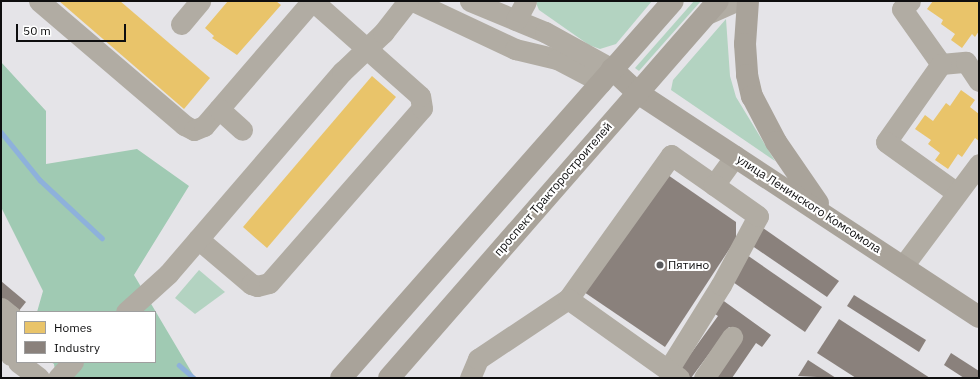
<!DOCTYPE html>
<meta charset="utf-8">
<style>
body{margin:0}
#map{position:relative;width:980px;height:379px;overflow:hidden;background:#e5e4e8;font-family:"IBM Plex Sans",sans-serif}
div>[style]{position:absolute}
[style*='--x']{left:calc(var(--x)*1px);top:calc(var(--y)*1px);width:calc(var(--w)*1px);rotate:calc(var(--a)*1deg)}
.green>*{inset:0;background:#b3d3c1}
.forest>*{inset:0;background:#a0cab3}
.homes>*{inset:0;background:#e9c46a}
.industry>*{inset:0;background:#8a817c}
.stream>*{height:4.5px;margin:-2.25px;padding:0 2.25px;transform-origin:2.25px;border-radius:2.25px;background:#8eb1db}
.minor>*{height:21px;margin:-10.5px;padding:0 10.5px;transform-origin:10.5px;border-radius:10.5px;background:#b1aca3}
.major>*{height:22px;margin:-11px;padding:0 11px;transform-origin:11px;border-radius:11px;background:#a9a39a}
.dots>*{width:11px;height:11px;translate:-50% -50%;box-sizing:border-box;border:2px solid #fff;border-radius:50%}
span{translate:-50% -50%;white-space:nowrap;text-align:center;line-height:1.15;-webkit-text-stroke:4px #fff;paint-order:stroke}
.street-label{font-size:12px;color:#0e0e0f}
.poi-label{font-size:12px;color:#0e0e0f}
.left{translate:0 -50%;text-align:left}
.frame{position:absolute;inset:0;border:2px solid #0e0e0f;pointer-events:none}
.legend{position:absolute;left:16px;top:311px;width:140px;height:52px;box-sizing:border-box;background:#fff;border:1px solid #9f9f9f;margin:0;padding:5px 7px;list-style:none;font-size:12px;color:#0e0e0f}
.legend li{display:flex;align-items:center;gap:8px;height:20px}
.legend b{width:20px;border:1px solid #9f9f9f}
.scale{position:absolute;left:16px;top:24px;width:110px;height:18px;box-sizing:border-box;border:2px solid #0e0e0f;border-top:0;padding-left:5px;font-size:12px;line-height:14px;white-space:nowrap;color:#0e0e0f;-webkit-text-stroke:3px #fff;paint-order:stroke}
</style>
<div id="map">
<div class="green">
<div style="clip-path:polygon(538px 1px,652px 1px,616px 44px,600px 49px,589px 45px,539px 10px,536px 3px)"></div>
<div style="clip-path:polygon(694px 1px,701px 1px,639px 71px,635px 68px)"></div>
<div style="clip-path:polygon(726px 19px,730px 76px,736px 97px,775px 161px,671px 90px,673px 80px)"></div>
<div style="clip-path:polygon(199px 270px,225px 292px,195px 314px,175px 298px)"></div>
</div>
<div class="forest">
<div style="clip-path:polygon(1px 62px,46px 111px,46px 164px,137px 149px,189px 186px,134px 275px,195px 378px,56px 378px,54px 364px,51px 362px,155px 362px,155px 312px,37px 312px,43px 291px,1px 207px)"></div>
</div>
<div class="homes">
<div style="clip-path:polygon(59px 1px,120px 1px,210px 78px,184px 109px)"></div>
<div style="clip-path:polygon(228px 1px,276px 1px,281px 5px,237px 55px,212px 38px,214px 36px,205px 28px)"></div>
<div style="clip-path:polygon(933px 1px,979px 1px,979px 31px,975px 37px,972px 34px,962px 48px,951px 40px,955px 34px,941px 24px,943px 20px,927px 9px)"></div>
<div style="clip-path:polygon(372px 76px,396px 97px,267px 248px,243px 227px)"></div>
<div style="clip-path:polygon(961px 90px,975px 100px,970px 107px,979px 114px,979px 141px,975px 138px,962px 157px,958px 154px,948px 169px,935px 160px,940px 153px,928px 144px,931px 140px,915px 129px,925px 115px,933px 121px,946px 103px,950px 106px)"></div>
</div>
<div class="industry">
<div style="clip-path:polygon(665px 173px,736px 222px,736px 239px,665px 347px,584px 292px)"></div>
<div style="clip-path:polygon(763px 228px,839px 281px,827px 297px,751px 245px)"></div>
<div style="clip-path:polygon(747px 255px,822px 307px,805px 332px,730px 280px)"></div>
<div style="clip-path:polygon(1px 281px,26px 302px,18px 312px,1px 300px)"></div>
<div style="clip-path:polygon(854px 295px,926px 340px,919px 352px,847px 306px)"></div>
<div style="clip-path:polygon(721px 299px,771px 335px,762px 347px,756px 343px,732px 378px,713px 378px,743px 337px,729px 327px,691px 378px,679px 370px,718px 316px,712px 312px)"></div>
<div style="clip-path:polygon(839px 319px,930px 378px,856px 378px,817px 353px)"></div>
<div style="clip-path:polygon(951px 353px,979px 371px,979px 378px,964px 378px,944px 365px)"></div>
<div style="clip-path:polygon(808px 360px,836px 378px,798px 376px)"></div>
</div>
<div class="stream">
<div style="--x:1;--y:132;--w:62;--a:50.9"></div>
<div style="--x:40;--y:180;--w:85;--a:43.1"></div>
<div style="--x:179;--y:365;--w:20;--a:41"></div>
</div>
<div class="minor">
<div style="--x:39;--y:1;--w:191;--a:40.5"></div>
<div style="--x:184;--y:125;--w:11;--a:27"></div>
<div style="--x:194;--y:130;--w:11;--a:-22"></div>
<div style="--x:204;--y:126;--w:165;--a:-49.2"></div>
<div style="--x:413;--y:1;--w:113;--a:25.2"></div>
<div style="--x:515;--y:49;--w:43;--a:13.4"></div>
<div style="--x:557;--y:59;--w:50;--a:27.6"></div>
<div style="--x:470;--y:1;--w:81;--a:22.5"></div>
<div style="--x:545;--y:32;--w:77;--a:28.9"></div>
<div style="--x:910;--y:1;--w:11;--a:135"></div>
<div style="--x:902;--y:9;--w:67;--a:54.7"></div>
<div style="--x:941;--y:64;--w:25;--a:-5"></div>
<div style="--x:966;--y:62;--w:23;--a:56"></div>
<div style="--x:707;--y:14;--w:32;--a:-24"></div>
<div style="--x:516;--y:20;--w:21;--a:-62"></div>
<div style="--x:181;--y:24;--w:30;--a:-50"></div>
<div style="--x:941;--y:64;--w:95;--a:125.2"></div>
<div style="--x:886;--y:142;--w:87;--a:35.7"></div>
<div style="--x:219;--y:109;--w:31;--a:42"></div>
<div style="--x:198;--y:239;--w:70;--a:40.3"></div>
<div style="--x:251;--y:284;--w:6;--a:18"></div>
<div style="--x:257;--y:286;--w:12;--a:-14"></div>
<div style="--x:269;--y:283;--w:232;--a:-48.8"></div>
<div style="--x:422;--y:108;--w:12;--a:-99"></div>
<div style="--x:420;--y:96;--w:143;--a:-138.4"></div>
<div style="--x:903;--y:266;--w:127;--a:-53.3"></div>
<div style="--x:568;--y:299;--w:177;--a:-54.4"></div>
<div style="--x:671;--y:155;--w:52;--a:34.9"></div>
<div style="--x:714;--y:185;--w:36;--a:-54"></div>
<div style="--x:1;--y:308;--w:13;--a:39"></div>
<div style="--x:11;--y:316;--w:39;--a:91"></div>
<div style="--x:126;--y:312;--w:57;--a:-42.1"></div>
<div style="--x:168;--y:274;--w:267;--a:-49.3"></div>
<div style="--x:342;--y:72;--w:57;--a:-43.6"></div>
<div style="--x:383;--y:33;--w:41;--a:-52"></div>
<div style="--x:18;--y:362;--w:26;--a:37"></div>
<div style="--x:668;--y:370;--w:100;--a:-58.1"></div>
<div style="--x:721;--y:285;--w:78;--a:-61.8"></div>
<div style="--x:758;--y:216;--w:54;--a:-144.8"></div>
<div style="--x:58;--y:378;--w:22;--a:-47"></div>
<div style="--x:470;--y:378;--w:21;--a:-67"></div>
<div style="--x:478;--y:359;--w:108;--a:-33.7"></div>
<div style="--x:568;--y:299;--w:136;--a:35.4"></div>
<div style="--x:704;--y:378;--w:50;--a:-55.7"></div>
</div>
<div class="major">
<div style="--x:748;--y:1;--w:43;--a:94"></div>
<div style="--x:745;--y:44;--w:31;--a:86"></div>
<div style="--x:747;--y:75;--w:22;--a:77"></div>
<div style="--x:752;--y:96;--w:52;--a:62.4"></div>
<div style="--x:776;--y:142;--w:74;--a:55.5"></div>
<div style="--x:612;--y:69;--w:35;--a:43"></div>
<div style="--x:638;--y:93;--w:408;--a:33.3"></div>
<div style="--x:341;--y:378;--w:502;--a:-48.63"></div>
<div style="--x:389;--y:378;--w:500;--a:-48.89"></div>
</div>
<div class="dots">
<div style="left:660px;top:265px;background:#59595b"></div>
</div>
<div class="street-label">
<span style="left:553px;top:189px;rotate:-49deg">проспект Тракторостроителей</span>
<span style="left:809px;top:204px;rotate:33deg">улица Ленинского Комсомола</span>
</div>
<div class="poi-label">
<span class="left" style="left:668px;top:265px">Пятино</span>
</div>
<div class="frame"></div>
<ul class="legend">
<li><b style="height:11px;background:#e9c46a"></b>Homes</li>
<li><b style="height:11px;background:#8a817c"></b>Industry</li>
</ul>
<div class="scale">50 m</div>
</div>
